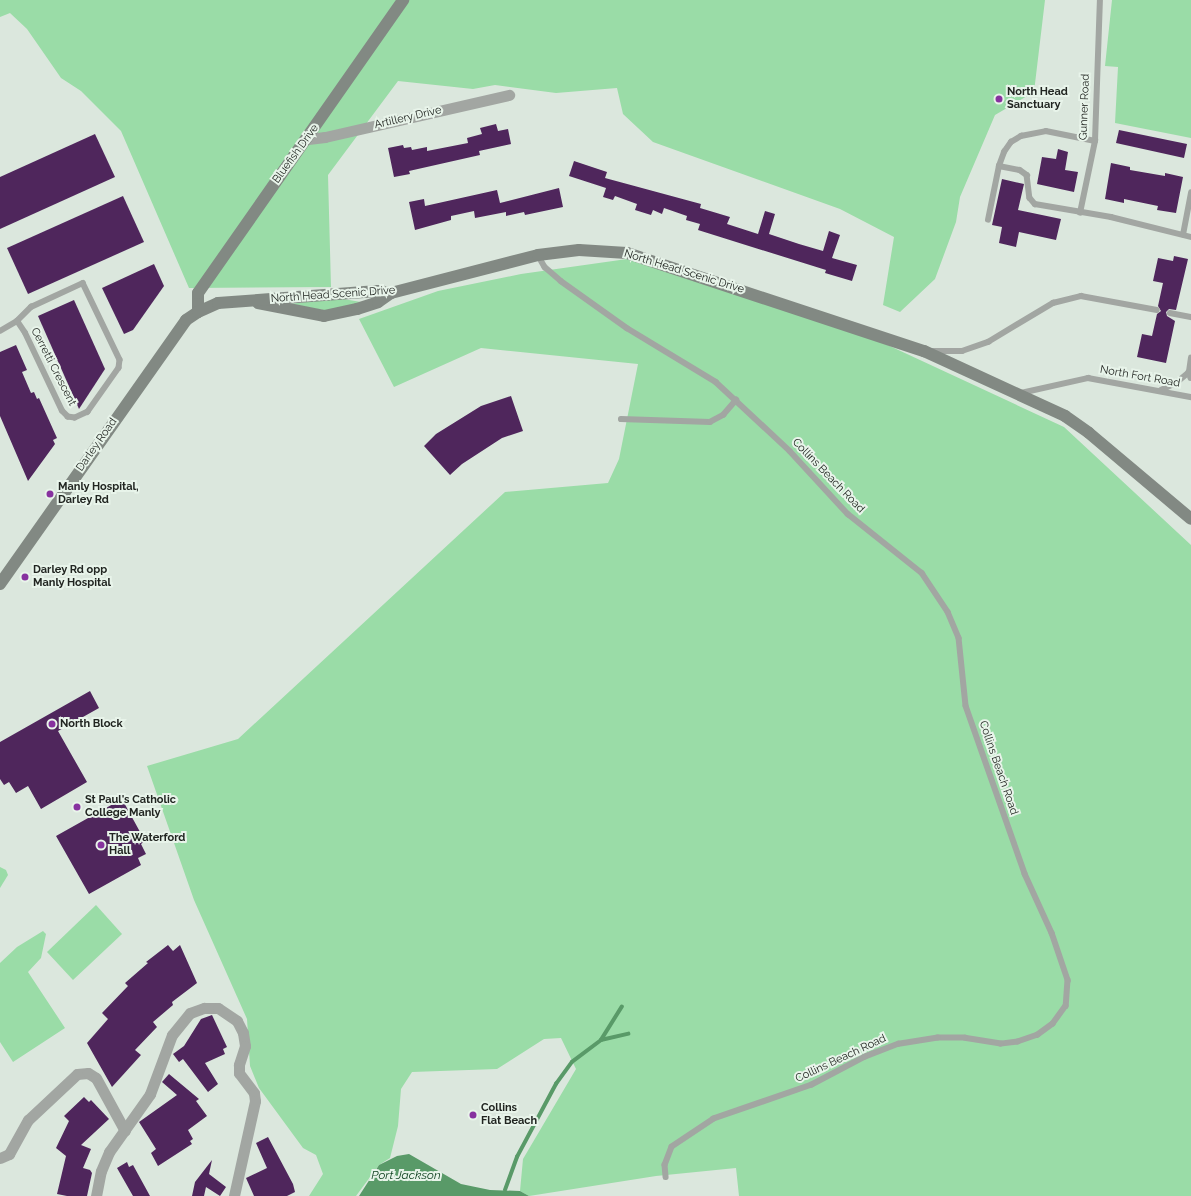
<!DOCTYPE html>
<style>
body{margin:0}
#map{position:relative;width:1191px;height:1196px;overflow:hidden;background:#dbe7dd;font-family:Raleway,sans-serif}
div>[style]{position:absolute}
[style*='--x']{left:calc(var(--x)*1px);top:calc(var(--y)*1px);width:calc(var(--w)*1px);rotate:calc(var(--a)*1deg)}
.green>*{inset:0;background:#9adca7}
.water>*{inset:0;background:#599a68}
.stream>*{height:3.5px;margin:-1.75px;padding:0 1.75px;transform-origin:1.75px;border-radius:1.75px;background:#599a68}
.building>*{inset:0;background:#4f265c}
.lane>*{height:5.5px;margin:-2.75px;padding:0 2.75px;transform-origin:2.75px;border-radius:2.75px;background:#a2a6a2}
.street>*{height:11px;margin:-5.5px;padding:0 5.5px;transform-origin:5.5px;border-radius:5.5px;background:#a2a6a2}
.secondary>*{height:12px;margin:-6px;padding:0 6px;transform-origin:6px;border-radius:6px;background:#828983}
.dots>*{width:11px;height:11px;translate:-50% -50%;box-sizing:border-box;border:2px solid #e8f4ea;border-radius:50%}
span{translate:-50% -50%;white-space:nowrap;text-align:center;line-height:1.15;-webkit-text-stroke:4px #e8f4ea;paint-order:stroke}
.poi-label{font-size:11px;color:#212521;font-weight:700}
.left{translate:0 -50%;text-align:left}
.street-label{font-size:11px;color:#212521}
.water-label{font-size:12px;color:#0e401f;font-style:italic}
</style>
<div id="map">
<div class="green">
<div style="clip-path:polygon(0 0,1045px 0,1034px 92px,995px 115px,960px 197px,956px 222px,935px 279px,900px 312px,883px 305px,894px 237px,840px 209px,653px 142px,623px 114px,617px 88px,556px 93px,495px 85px,473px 89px,398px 81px,328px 175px,331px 287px,189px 288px,121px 131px,81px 91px,61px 78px,27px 29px,10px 13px,0 17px)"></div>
<div style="clip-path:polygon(1112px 0,1191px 0,1191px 138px,1115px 123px,1118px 67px,1105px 66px)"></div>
<div style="clip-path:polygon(627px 259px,879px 341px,1064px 427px,1191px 545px,1191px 1196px,739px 1196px,736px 1168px,656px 1176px,529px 1196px,520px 1191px,523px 1159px,576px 1069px,561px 1038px,544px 1039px,497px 1069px,412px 1072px,401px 1089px,398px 1126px,390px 1158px,379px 1165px,356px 1196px,309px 1196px,323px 1174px,316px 1155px,303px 1148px,259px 1088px,250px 1066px,247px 1019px,194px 900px,147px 766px,238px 739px,505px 492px,608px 483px,619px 459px,638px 364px,481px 348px,394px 387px,359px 319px,438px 291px,521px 274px)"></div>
<div style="clip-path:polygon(337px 298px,361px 302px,328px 311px,290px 304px)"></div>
<div style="clip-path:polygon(0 867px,6px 870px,8px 875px,0 888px)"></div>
<div style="clip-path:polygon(96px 905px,122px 934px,73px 980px,47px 952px)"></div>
<div style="clip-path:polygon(43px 931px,46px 934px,41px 958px,28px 972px,65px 1028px,13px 1062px,0 1042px,0 963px,17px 947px)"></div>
</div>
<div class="water">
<div style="clip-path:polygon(409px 1154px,461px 1184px,490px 1190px,520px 1191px,529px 1196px,359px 1196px,379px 1165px,397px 1156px)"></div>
</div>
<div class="stream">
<div style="--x:601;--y:1040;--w:28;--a:-13"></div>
<div style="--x:505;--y:1190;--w:35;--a:-70"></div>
<div style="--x:517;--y:1157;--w:83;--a:-61.9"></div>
<div style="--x:556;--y:1084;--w:27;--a:-54"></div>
<div style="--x:572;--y:1062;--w:36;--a:-37"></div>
<div style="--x:601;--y:1040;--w:39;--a:-58"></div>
</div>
<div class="building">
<div style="clip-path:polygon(496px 124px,498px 131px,508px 129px,511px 144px,479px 151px,480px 155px,409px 171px,410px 174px,394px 177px,388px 148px,403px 145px,404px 148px,411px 147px,412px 150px,427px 147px,427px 151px,468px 143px,467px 138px,482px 134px,480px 128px)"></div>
<div style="clip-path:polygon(1119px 130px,1187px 144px,1184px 158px,1116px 143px)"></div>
<div style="clip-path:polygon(95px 134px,115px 177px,0 229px,0 177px)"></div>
<div style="clip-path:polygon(1058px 149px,1068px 152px,1065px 170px,1078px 172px,1074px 192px,1037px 184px,1042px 157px,1056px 159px)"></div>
<div style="clip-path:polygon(574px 161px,607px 172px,605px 178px,701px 204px,700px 208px,730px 217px,727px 224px,758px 234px,765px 211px,775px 214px,769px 234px,799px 244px,823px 251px,829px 231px,840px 235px,832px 258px,857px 265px,852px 281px,825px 273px,826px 270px,698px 230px,700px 224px,686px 220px,687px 216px,664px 208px,662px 214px,653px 210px,651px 215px,635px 210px,637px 204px,615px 196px,613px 200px,603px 197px,606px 188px,569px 176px)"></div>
<div style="clip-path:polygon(1111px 163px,1130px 167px,1130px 170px,1165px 176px,1165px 173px,1183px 177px,1176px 213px,1157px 210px,1158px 206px,1124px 199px,1124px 203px,1105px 199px)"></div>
<div style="clip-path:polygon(1002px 179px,1024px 184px,1018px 210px,1061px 219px,1056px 240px,1019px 232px,1016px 247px,999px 243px,1002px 227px,992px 225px)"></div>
<div style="clip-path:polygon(559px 188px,563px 207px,525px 215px,524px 212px,506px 216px,506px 212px,475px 218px,474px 211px,451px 216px,451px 220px,415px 230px,409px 202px,424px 199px,425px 206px,497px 190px,500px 203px)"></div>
<div style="clip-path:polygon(123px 196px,144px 242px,28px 294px,7px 248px)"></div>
<div style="clip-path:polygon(1174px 256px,1188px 259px,1176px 310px,1169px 309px,1166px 312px,1167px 316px,1175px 321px,1166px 363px,1137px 357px,1142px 334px,1152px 336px,1157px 314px,1161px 311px,1158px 306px,1163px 283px,1153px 281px,1158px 258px,1173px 261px)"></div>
<div style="clip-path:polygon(154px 264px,164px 286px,133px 330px,124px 334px,102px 288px)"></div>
<div style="clip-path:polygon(74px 300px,105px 369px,79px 409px,38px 316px)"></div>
<div style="clip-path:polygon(16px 345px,27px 370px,22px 372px,31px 393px,34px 392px,37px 399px,39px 398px,57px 438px,53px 440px,55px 444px,28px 481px,0 416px,0 352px)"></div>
<div style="clip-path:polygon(511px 396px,523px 431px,502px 438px,462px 464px,450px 475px,424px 446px,436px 434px,481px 406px)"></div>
<div style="clip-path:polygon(90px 691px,99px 708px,58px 731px,87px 782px,41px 809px,28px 786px,16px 793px,9px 782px,4px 785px,0 779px,0 742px)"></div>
<div style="clip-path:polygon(122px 799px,145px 841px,141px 844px,146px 854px,138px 858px,141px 865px,89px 894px,56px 836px)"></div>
<div style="clip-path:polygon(168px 945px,173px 951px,180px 945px,197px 983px,172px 1002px,173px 1005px,153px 1022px,157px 1027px,135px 1050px,141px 1055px,112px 1087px,87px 1043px,108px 1019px,102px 1013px,128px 986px,125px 983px,148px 963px,146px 962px)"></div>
<div style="clip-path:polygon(212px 1015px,227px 1047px,223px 1049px,225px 1054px,205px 1063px,218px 1084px,208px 1092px,183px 1059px,179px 1062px,173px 1054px,184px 1046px,201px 1019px)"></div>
<div style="clip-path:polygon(169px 1074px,199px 1099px,196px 1101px,207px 1116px,188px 1130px,193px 1139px,190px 1141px,192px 1144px,158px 1166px,151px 1153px,156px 1149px,139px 1122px,177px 1095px,162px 1082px)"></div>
<div style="clip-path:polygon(84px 1097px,89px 1102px,91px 1100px,109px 1119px,81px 1145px,91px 1149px,83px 1168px,90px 1170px,92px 1173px,87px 1196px,67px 1196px,57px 1194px,66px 1156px,56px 1148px,69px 1121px,64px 1116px)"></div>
<div style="clip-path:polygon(268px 1137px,293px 1184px,295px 1192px,287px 1196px,254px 1196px,246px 1178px,267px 1168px,256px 1143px)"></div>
<div style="clip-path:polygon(212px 1160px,209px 1174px,226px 1187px,220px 1196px,206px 1187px,204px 1196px,192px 1196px,195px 1182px)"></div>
<div style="clip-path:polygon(127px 1162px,129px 1167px,133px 1165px,150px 1196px,133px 1196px,117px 1168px)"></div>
</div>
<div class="lane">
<div style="--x:999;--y:166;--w:21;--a:11"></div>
<div style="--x:1020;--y:170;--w:9;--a:36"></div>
<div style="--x:1027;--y:175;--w:23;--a:83"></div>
<div style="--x:1030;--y:198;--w:8;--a:50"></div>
<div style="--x:1035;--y:204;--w:77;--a:9.7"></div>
<div style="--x:1111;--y:217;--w:82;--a:14"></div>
<div style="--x:1080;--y:213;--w:74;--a:-78.2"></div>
<div style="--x:1095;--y:141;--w:141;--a:-88"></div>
<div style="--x:988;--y:220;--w:55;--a:-78.5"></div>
<div style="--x:999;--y:166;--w:15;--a:-70"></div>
<div style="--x:1004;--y:152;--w:12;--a:-55"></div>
<div style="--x:1011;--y:142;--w:12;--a:-31"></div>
<div style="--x:1021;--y:136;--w:25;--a:-11"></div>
<div style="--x:1046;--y:131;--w:50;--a:11.5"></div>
<div style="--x:1183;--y:235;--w:43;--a:-79.2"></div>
<div style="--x:538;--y:255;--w:14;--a:60"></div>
<div style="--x:545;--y:267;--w:21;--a:41"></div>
<div style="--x:561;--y:281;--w:81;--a:35.5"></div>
<div style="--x:627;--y:328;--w:104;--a:31.2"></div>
<div style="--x:716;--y:382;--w:101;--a:43"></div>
<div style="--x:790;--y:451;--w:86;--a:47.4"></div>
<div style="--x:848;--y:514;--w:95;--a:38.6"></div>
<div style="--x:922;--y:573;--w:47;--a:56.3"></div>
<div style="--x:948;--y:612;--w:28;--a:67"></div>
<div style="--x:959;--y:638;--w:68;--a:84.1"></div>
<div style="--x:966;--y:706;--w:178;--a:70.6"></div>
<div style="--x:1025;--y:874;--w:65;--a:65.4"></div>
<div style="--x:1052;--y:933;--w:50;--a:71.2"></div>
<div style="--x:1068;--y:980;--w:26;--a:94"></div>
<div style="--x:1066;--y:1006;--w:22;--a:126"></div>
<div style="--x:1053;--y:1024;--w:19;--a:144"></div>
<div style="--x:1038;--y:1035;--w:21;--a:161"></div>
<div style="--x:1018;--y:1042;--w:17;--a:173"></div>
<div style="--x:1001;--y:1044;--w:36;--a:-171"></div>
<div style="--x:965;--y:1038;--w:27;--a:180"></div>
<div style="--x:938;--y:1038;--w:39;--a:171"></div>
<div style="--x:899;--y:1044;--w:36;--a:159"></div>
<div style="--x:865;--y:1057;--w:60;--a:152.2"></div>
<div style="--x:812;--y:1085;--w:104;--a:160.9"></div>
<div style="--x:714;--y:1119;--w:50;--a:146.3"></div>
<div style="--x:672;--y:1147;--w:19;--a:111"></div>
<div style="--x:665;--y:1165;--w:12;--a:85"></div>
<div style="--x:1170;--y:313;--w:21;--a:11"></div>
<div style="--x:0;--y:331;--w:20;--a:-30"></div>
<div style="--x:17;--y:321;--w:20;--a:-45"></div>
<div style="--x:31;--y:307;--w:57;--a:-24.8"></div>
<div style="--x:83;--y:283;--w:85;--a:64.3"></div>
<div style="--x:120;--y:360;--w:8;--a:97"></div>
<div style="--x:119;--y:368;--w:54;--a:125.2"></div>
<div style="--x:88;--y:412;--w:14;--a:155"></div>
<div style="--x:75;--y:418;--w:7;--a:-172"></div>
<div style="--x:68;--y:417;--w:8;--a:-135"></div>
<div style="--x:62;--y:411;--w:86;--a:-115.4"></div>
<div style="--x:25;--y:333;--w:14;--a:-124"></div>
<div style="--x:932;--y:351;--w:30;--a:0"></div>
<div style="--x:962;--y:351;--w:28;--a:-19"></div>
<div style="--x:988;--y:342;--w:76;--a:-31"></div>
<div style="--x:1053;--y:303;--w:29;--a:-14"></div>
<div style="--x:1081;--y:296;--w:77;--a:10.4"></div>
<div style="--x:1189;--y:372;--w:14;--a:-82"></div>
<div style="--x:1161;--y:390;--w:17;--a:-25"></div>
<div style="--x:1176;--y:383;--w:17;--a:-40"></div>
<div style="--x:1189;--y:372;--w:6;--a:72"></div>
<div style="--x:1021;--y:393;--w:69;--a:-12.6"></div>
<div style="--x:1088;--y:378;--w:105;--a:10.5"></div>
<div style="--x:621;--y:419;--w:89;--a:1.9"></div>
<div style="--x:710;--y:422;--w:15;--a:-28"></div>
<div style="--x:723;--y:415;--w:20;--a:-49"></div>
</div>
<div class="street">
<div style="--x:308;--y:139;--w:17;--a:-7"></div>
<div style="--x:325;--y:137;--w:189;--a:-12.9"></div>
<div style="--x:0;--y:1158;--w:10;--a:-24"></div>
<div style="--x:9;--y:1154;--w:39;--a:-61"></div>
<div style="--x:28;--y:1120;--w:67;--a:-43.2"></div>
<div style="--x:77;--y:1074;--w:11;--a:-5"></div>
<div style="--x:88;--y:1073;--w:9;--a:32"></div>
<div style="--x:96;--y:1078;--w:60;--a:61.3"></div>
<div style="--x:96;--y:1196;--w:25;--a:-79"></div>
<div style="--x:101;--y:1171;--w:21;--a:-67"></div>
<div style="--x:109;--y:1152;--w:71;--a:-54.7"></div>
<div style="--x:150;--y:1094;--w:63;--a:-69.6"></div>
<div style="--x:172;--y:1035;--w:28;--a:-51"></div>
<div style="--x:190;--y:1013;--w:15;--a:-20"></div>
<div style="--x:204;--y:1008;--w:14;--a:0"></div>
<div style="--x:218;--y:1008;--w:23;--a:34"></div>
<div style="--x:237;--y:1021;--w:13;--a:63"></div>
<div style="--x:243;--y:1033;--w:13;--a:81"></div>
<div style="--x:245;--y:1046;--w:20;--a:108"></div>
<div style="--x:239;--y:1065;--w:8;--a:90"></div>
<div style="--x:239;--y:1073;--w:25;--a:53"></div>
<div style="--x:254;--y:1093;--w:8;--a:83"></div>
<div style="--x:255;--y:1101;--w:97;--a:102.5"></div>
</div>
<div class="secondary">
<div style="--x:258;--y:303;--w:67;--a:11.1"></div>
<div style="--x:324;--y:316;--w:34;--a:-12"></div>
<div style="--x:357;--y:309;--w:22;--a:-18"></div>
<div style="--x:378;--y:302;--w:16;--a:-35"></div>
<div style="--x:198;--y:312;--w:19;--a:-90"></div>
<div style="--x:198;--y:293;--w:358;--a:-55"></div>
<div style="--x:0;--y:584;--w:323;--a:-54.8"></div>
<div style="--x:186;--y:320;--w:14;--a:-34"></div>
<div style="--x:198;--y:312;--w:22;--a:-24"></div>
<div style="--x:218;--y:303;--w:160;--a:-4.3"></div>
<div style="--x:378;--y:291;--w:13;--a:9"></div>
<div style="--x:391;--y:293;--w:152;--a:-14.5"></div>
<div style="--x:538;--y:255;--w:41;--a:-7"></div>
<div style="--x:579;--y:250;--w:48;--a:3.6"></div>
<div style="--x:627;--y:253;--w:313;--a:18.3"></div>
<div style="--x:924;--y:351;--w:155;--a:24.7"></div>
<div style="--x:1065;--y:416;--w:29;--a:35"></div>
<div style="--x:1089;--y:433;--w:133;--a:40.1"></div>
</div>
<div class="dots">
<div style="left:999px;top:99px;background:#87329f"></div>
<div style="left:50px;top:494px;background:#87329f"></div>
<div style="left:25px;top:577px;background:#87329f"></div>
<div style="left:52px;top:724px;background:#87329f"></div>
<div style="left:77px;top:807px;background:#87329f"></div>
<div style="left:101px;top:845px;background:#87329f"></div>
<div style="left:473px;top:1115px;background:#87329f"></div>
</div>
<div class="poi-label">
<span class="left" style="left:1007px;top:99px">North Head<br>Sanctuary</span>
<span class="left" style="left:58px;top:494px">Manly Hospital,<br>Darley Rd</span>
<span class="left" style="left:33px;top:577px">Darley Rd opp<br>Manly Hospital</span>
<span class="left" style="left:60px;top:724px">North Block</span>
<span class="left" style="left:85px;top:807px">St Paul's Catholic<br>College Manly</span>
<span class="left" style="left:109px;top:845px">The Waterford<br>Hall</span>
<span class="left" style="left:481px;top:1115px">Collins<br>Flat Beach</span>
</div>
<div class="street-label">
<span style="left:1085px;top:107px;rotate:-88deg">Gunner Road</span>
<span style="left:408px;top:118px;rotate:-13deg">Artillery Drive</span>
<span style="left:296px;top:154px;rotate:-54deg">Bluefish Drive</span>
<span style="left:684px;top:272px;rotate:17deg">North Head Scenic Drive</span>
<span style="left:333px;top:295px;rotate:-4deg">North Head Scenic Drive</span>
<span style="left:53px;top:367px;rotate:63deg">Cerretti Crescent</span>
<span style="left:1140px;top:377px;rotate:10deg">North Fort Road</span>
<span style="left:97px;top:445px;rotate:-55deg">Darley Road</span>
<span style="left:828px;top:476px;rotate:46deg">Collins Beach Road</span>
<span style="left:998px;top:768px;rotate:71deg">Collins Beach Road</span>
<span style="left:841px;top:1059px;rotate:-25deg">Collins Beach Road</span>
</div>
<div class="water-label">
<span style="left:406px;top:1176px">Port Jackson</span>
</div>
</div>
